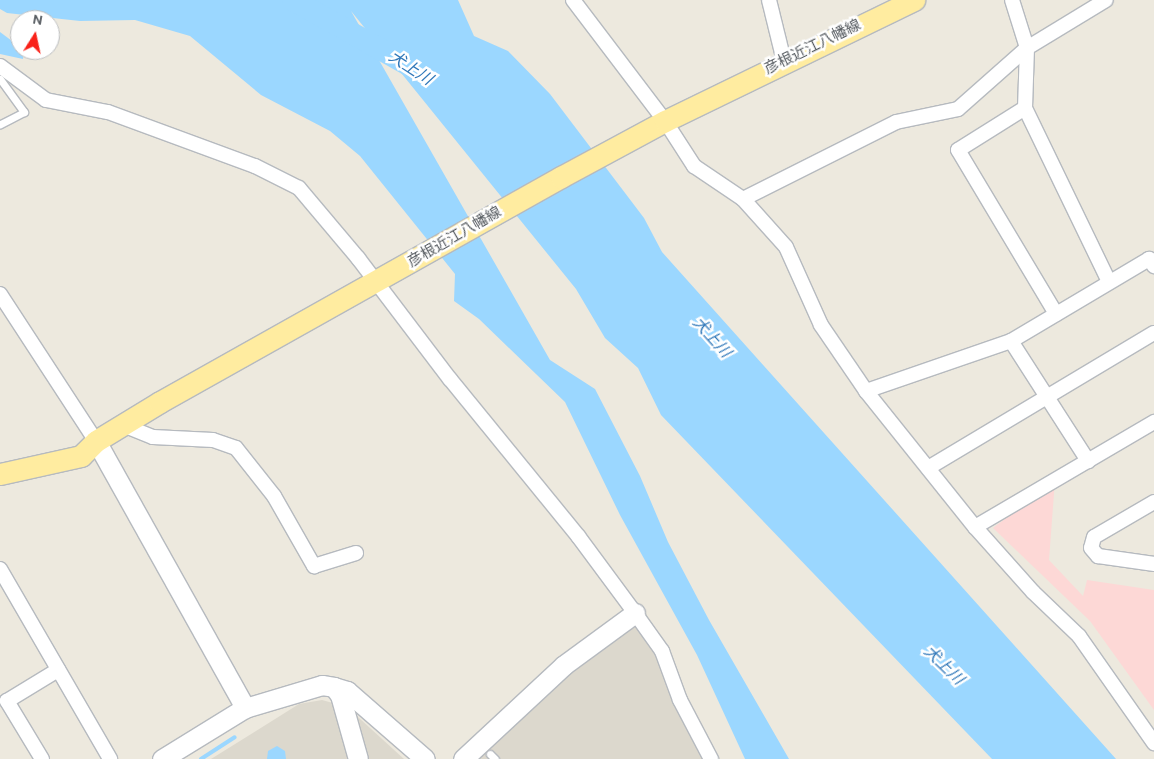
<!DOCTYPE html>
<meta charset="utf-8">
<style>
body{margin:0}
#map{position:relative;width:1154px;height:759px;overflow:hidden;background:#ede9de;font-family:Overpass,"Noto Sans JP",sans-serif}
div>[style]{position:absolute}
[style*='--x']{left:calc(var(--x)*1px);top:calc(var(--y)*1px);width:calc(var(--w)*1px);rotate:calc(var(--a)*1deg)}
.education>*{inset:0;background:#dcd8cd}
.medical>*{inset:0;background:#fdd8d6}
.water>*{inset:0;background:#9bd7ff}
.stream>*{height:4px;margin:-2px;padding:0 2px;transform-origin:2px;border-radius:2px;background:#9bd7ff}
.river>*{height:22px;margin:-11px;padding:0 11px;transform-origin:11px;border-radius:11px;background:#9bd7ff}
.roads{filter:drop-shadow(1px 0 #b6babf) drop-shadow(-1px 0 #b6babf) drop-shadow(0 1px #b6babf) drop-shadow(0 -1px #b6babf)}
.lane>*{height:7px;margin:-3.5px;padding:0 3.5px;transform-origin:3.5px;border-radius:3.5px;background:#fff}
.street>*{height:14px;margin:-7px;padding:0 7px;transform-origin:7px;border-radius:7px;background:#fff}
.secondary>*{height:19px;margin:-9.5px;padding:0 9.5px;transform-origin:9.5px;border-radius:9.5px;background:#fff}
.primary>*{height:21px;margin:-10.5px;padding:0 10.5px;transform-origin:10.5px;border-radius:10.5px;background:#ffeca0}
span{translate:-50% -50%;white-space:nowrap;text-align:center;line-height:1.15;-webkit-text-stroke:5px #fff;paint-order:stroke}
.street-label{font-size:15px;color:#575c61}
.water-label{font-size:16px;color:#3078b9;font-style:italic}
.north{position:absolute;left:10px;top:10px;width:50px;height:50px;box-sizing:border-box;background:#fff;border:1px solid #bcbec0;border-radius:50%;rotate:10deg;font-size:14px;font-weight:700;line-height:20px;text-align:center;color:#575c61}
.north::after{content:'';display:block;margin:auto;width:18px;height:22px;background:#f92118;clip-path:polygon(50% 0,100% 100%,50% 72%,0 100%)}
</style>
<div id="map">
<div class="education">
<div style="clip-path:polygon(630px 626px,641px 629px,654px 650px,702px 759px,473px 759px,584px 658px)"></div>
<div style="clip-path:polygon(322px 700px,347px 707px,404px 759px,211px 759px,299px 704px)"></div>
</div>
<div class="medical">
<div style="clip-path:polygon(1055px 480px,1049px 560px,1083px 596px,1087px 580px,1154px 590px,1154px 710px,1090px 621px,993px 528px)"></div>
</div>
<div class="water">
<div style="clip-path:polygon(0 0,458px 0,474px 36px,508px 51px,550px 94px,644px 218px,662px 252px,1116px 759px,992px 759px,661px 415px,638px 368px,605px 338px,576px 289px,351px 11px,550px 360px,595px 389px,640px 476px,668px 542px,709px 620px,789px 759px,745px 759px,697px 655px,620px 515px,565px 402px,479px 319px,454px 301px,455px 274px,360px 156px,330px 131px,261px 95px,190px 36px,135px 20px,80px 21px,7px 13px,0 9px)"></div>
<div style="clip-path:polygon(0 32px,24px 50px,23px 59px,0 54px)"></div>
<div style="clip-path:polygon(277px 746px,285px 751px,286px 759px,267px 759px,268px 751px)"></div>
</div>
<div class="stream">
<div style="--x:201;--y:759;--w:40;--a:-32.9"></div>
</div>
<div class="river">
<div style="--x:293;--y:0;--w:134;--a:29.4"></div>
</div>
<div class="roads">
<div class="lane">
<div style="--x:0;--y:79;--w:41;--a:54"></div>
<div style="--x:24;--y:112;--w:27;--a:153"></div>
<div style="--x:490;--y:754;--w:7;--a:45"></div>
</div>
<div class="street">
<div style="--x:573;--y:0;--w:152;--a:52.8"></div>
<div style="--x:665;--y:121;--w:54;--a:57.2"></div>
<div style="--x:694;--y:166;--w:59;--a:34"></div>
<div style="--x:743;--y:199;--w:64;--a:48.1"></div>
<div style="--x:786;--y:247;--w:85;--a:65.8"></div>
<div style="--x:821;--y:325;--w:80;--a:55.7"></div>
<div style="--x:866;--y:391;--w:174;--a:51.3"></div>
<div style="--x:975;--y:527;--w:87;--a:48.3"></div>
<div style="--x:1033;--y:592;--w:64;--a:43.7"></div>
<div style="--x:1079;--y:636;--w:131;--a:55"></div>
<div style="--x:769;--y:0;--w:63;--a:76.2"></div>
<div style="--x:1012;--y:0;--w:50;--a:72.6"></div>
<div style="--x:1027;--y:48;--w:60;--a:91.9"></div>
<div style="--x:1025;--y:108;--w:193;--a:64.2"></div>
<div style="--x:0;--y:66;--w:57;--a:36.5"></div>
<div style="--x:46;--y:100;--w:63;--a:11"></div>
<div style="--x:108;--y:112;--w:157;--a:20.2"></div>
<div style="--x:255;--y:166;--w:49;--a:26.6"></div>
<div style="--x:299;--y:188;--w:92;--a:49.9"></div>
<div style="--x:358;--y:258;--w:152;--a:52.8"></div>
<div style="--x:450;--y:379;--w:203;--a:50.8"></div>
<div style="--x:578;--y:536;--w:96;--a:53.5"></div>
<div style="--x:635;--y:613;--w:47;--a:54.6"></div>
<div style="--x:662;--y:651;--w:52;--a:69.8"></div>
<div style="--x:680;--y:700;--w:67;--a:62.3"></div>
<div style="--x:1025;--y:108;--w:79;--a:147.9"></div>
<div style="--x:958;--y:150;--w:191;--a:59.1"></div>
<div style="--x:743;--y:199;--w:171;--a:-26.7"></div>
<div style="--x:896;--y:122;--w:63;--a:-11.8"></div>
<div style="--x:958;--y:109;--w:92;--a:-41.5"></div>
<div style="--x:1027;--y:48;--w:92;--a:-31.3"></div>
<div style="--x:0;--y:294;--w:176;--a:56.9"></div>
<div style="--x:1011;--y:341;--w:143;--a:57.3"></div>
<div style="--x:866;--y:391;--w:153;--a:-19"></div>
<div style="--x:1011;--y:341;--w:161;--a:-30.7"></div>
<div style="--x:1149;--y:259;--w:9;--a:54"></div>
<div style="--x:123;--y:425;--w:32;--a:22"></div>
<div style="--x:153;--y:437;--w:60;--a:2.9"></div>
<div style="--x:213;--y:440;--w:24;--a:19"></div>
<div style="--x:236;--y:448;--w:61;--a:51.6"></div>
<div style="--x:274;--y:496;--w:81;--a:60.3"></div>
<div style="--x:314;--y:566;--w:44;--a:-17.2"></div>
<div style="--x:928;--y:468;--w:263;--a:-30.9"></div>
<div style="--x:1154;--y:502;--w:69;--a:149.7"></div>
<div style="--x:1094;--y:537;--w:11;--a:105"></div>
<div style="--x:1091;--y:548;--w:11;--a:49"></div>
<div style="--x:1098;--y:556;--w:57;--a:8.1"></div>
<div style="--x:975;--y:527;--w:208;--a:-30.4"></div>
<div style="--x:0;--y:569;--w:220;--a:59.9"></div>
<div style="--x:42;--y:759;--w:68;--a:-121.1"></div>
<div style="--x:7;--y:701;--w:60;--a:-31.3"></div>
</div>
<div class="secondary">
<div style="--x:96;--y:441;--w:306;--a:60.8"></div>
<div style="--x:334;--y:687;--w:14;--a:17"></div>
<div style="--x:347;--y:691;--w:103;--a:41.1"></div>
<div style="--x:162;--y:759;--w:97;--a:-31.6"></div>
<div style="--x:245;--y:708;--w:80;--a:-16.6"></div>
<div style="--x:322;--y:685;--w:12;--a:9"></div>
<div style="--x:334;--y:687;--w:10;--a:53"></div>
<div style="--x:340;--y:695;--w:66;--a:74.3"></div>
<div style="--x:463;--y:759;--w:138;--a:-42.9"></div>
<div style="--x:564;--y:665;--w:88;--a:-36.2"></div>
</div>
<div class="primary">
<div style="--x:0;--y:474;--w:83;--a:-12.5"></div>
<div style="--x:81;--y:456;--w:21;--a:-45"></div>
<div style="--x:96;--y:441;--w:75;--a:-31.4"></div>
<div style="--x:160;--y:402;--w:460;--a:-29.3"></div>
<div style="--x:561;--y:177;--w:118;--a:-28.3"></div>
<div style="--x:665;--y:121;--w:277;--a:-25.9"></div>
</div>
</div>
<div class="street-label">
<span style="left:813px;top:48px;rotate:-26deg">彦根近江八幡線</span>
<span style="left:455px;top:238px;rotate:-30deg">彦根近江八幡線</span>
</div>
<div class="water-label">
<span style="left:410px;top:69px;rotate:33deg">犬上川</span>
<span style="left:711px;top:338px;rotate:48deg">犬上川</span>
<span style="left:943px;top:666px;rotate:44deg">犬上川</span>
</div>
<div class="north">N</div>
</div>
